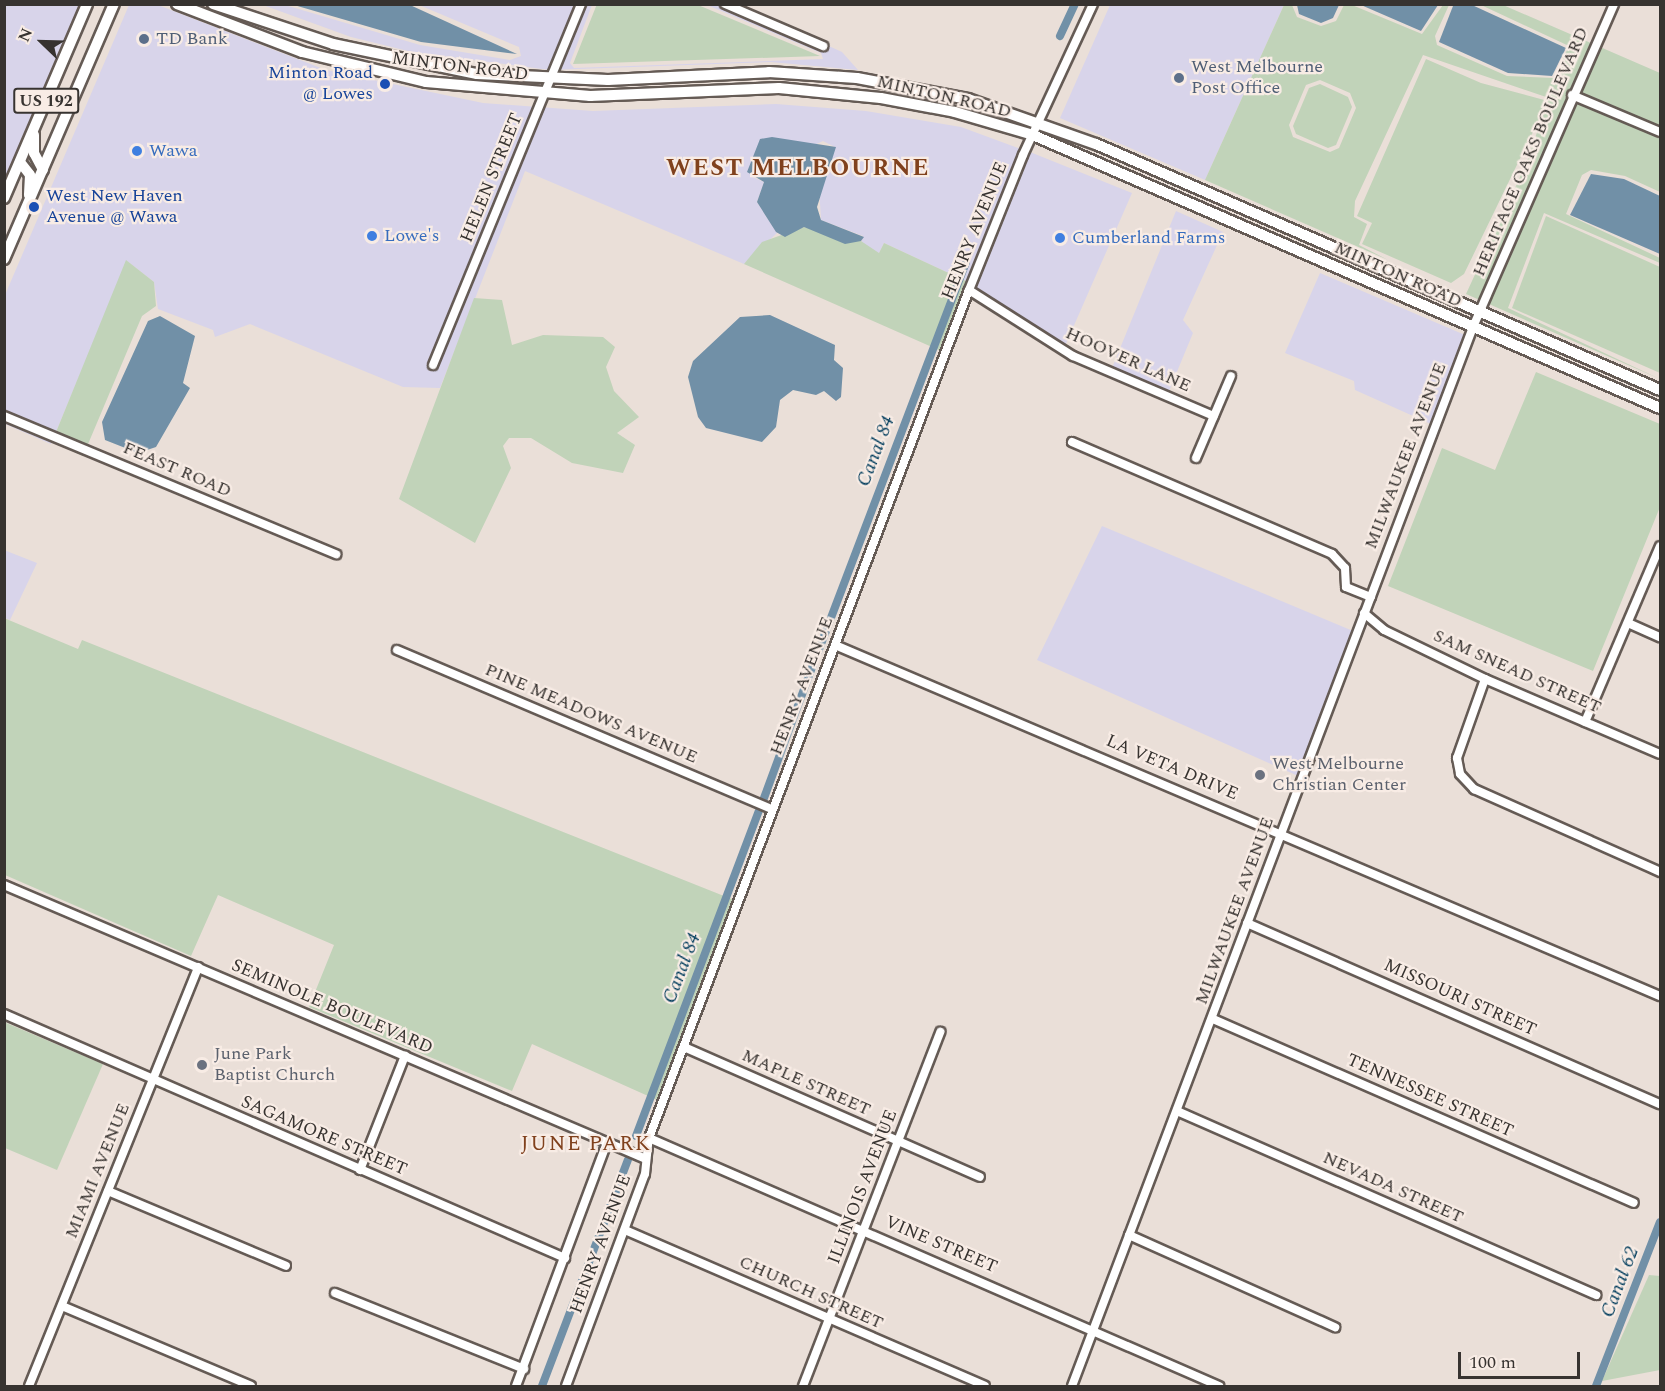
<!DOCTYPE html>
<style>
body{margin:0}
#map{position:relative;width:1665px;height:1391px;overflow:hidden;background:#eadfd8;font-family:Spectral,serif}
div>[style]{position:absolute}
[style*='--x']{left:calc(var(--x)*1px);top:calc(var(--y)*1px);width:calc(var(--w)*1px);rotate:calc(var(--a)*1deg)}
.commercial>*{inset:0;background:#d8d4ea}
.green>*{inset:0;background:#c1d3b9}
.water>*{inset:0;background:#7190a7}
.canal>*{height:8px;margin:-4px;padding:0 4px;transform-origin:4px;border-radius:4px;background:#7190a7}
.roads{filter:drop-shadow(2px 0 #655b55) drop-shadow(-2px 0 #655b55) drop-shadow(0 2px #655b55) drop-shadow(0 -2px #655b55)}
.minor>*{height:8px;margin:-4px;padding:0 4px;transform-origin:4px;border-radius:4px;background:#fff}
.major>*{height:10px;margin:-5px;padding:0 5px;transform-origin:5px;border-radius:5px;background:#fff}
.dots>*{width:16px;height:16px;translate:-50% -50%;box-sizing:border-box;border:3px solid #f8ece5;border-radius:50%}
span{translate:-50% -50%;white-space:nowrap;text-align:center;line-height:1.15;-webkit-text-stroke:4.5px #f8ece5;paint-order:stroke}
.shield-label span{padding:2px 4px;background:#f8ece5;border:2px solid;border-radius:4px;-webkit-text-stroke-width:0}
.shield-label{font-size:16px;color:#373330;font-weight:700}
.service-label{font-size:18px;color:#4e5e75}
.left{translate:0 -50%;text-align:left}
.street-label{font-size:18px;color:#373330}
.transit-label{font-size:18px;color:#164399}
.right{translate:-100% -50%;text-align:right}
.shop-label{font-size:18px;color:#366cbe}
.worship-label{font-size:18px;color:#5b616d}
.water-label{font-size:20px;color:#003c5c;font-style:italic}
.quarter-label{font-size:21px;color:#80411d;letter-spacing:1.5px}
.district-label{font-size:24px;color:#80411d;font-weight:700;letter-spacing:1.5px}
.frame{position:absolute;inset:0;border:6px solid #373330;pointer-events:none}
.north{position:absolute;left:12px;top:12px;width:60px;height:60px;-webkit-text-stroke:4px #f8ece5;paint-order:stroke;rotate:293deg;font-size:16px;font-weight:700;line-height:24px;text-align:center;color:#373330}
.north::after{content:'';display:block;margin:auto;width:21px;height:27px;background:#373330;clip-path:polygon(50% 0,100% 100%,50% 72%,0 100%)}
.scale{position:absolute;left:1458px;top:1352px;width:122px;height:27px;box-sizing:border-box;border:3px solid #373330;border-top:0;padding-left:8px;font-size:18px;line-height:21px;white-space:nowrap;color:#373330;-webkit-text-stroke:4px #f8ece5;paint-order:stroke}
</style>
<div id="map">
<div class="commercial">
<div style="clip-path:polygon(5px 4px,79px 5px,5px 178px,4px 5px)"></div>
<div style="clip-path:polygon(129px 5px,158px 5px,326px 70px,483px 103px,593px 111px,776px 104px,866px 111px,961px 127px,1021px 149px,968px 282px,884px 243px,879px 253px,861px 244px,863px 236px,821px 220px,819px 186px,835px 147px,823px 141px,750px 176px,764px 182px,757px 202px,777px 233px,744px 264px,525px 171px,440px 388px,403px 387px,250px 324px,215px 337px,213px 330px,158px 309px,154px 282px,127px 261px,51px 444px,5px 424px,5px 295px)"></div>
<div style="clip-path:polygon(263px 5px,285px 5px,420px 45px,510px 60px,521px 56px,519px 47px,419px 5px,592px 5px,570px 63px,574px 68px,823px 59px,821px 53px,707px 5px,739px 5px,842px 52px,858px 70px,771px 62px,550px 70px,412px 52px,351px 37px)"></div>
<div style="clip-path:polygon(1110px 5px,1284px 5px,1205px 180px,1060px 118px)"></div>
<div style="clip-path:polygon(1030px 152px,1132px 193px,1065px 346px,976px 287px)"></div>
<div style="clip-path:polygon(1176px 211px,1223px 232px,1183px 320px,1193px 333px,1169px 391px,1112px 368px)"></div>
<div style="clip-path:polygon(1320px 273px,1465px 335px,1431px 424px,1355px 390px,1354px 381px,1285px 353px)"></div>
<div style="clip-path:polygon(1102px 526px,1353px 631px,1298px 776px,1037px 660px)"></div>
<div style="clip-path:polygon(4px 550px,37px 563px,10px 620px,5px 618px)"></div>
</div>
<div class="green">
<div style="clip-path:polygon(597px 4px,698px 5px,820px 56px,573px 64px)"></div>
<div style="clip-path:polygon(evenodd,1284px 5px,1292px 5px,1297px 17px,1321px 26px,1336px 21px,1344px 5px,1352px 5px,1422px 34px,1443px 5px,1449px 5px,1435px 36px,1437px 45px,1507px 76px,1554px 78px,1569px 46px,1481px 5px,1503px 5px,1660px 73px,1660px 192px,1625px 176px,1591px 170px,1582px 175px,1566px 214px,1660px 258px,1660px 263px,1544px 213px,1508px 308px,1660px 379px,1466px 294px,1526px 164px,1549px 98px,1423px 55px,1355px 201px,1354px 217px,1367px 224px,1359px 245px,1388px 260px,1205px 180px,1284px 5px,1320px 80px,1350px 93px,1356px 108px,1339px 148px,1330px 152px,1293px 137px,1289px 125px,1306px 85px,1320px 80px)"></div>
<div style="clip-path:polygon(1426px 59px,1481px 83px,1548px 101px,1464px 274px,1451px 283px,1362px 244px,1372px 223px,1357px 216px)"></div>
<div style="clip-path:polygon(1320px 84px,1348px 97px,1352px 107px,1336px 145px,1328px 148px,1296px 134px,1293px 126px,1309px 88px)"></div>
<div style="clip-path:polygon(1546px 216px,1660px 267px,1660px 373px,1512px 308px)"></div>
<div style="clip-path:polygon(804px 227px,861px 241px,879px 253px,884px 243px,968px 282px,941px 351px,744px 264px,762px 242px)"></div>
<div style="clip-path:polygon(126px 260px,154px 282px,156px 306px,142px 316px,83px 456px,52px 442px)"></div>
<div style="clip-path:polygon(474px 298px,502px 300px,512px 345px,543px 335px,603px 337px,615px 347px,606px 367px,614px 391px,639px 417px,617px 433px,635px 445px,623px 473px,572px 463px,531px 438px,509px 438px,503px 446px,511px 468px,475px 543px,399px 499px)"></div>
<div style="clip-path:polygon(1536px 372px,1660px 424px,1660px 507px,1593px 671px,1388px 586px,1442px 448px,1495px 470px)"></div>
<div style="clip-path:polygon(4px 618px,78px 649px,82px 640px,734px 900px,657px 1100px,532px 1044px,512px 1091px,309px 1007px,334px 945px,218px 895px,191px 956px,5px 875px)"></div>
<div style="clip-path:polygon(4px 1022px,103px 1064px,57px 1170px,5px 1148px)"></div>
<div style="clip-path:polygon(1649px 1275px,1660px 1276px,1660px 1370px,1602px 1381px)"></div>
</div>
<div class="water">
<div style="clip-path:polygon(294px 5px,410px 5px,517px 54px,421px 42px)"></div>
<div style="clip-path:polygon(1297px 5px,1297px 4px,1339px 5px,1333px 18px,1321px 23px,1299px 14px)"></div>
<div style="clip-path:polygon(1361px 5px,1438px 4px,1438px 5px,1421px 31px)"></div>
<div style="clip-path:polygon(1472px 5px,1566px 48px,1552px 76px,1508px 73px,1439px 42px,1453px 6px)"></div>
<div style="clip-path:polygon(772px 137px,836px 147px,817px 207px,821px 220px,864px 237px,861px 241px,845px 244px,804px 227px,785px 237px,776px 232px,757px 202px,764px 182px,747px 172px,760px 139px)"></div>
<div style="clip-path:polygon(1591px 174px,1624px 179px,1660px 196px,1660px 254px,1570px 215px)"></div>
<div style="clip-path:polygon(770px 315px,835px 345px,834px 360px,843px 368px,841px 397px,836px 401px,824px 391px,816px 395px,793px 390px,780px 400px,776px 427px,762px 442px,706px 428px,698px 417px,688px 377px,693px 361px,740px 317px)"></div>
<div style="clip-path:polygon(160px 316px,195px 336px,183px 383px,190px 388px,156px 447px,138px 453px,105px 440px,102px 422px,148px 321px)"></div>
</div>
<div class="canal">
<div style="--x:1060;--y:36;--w:35;--a:-65"></div>
<div style="--x:818;--y:652;--w:416;--a:-69.2"></div>
<div style="--x:764;--y:798;--w:142;--a:-69.8"></div>
<div style="--x:636;--y:1136;--w:347;--a:-69.3"></div>
<div style="--x:542;--y:1386;--w:242;--a:-69.2"></div>
<div style="--x:1596;--y:1386;--w:176;--a:-68.7"></div>
</div>
<div class="roads">
<div class="minor">
<div style="--x:725;--y:4;--w:107;--a:23.2"></div>
<div style="--x:1572;--y:95;--w:95;--a:22.8"></div>
<div style="--x:969;--y:290;--w:123;--a:32.4"></div>
<div style="--x:1073;--y:356;--w:153;--a:23.1"></div>
<div style="--x:433;--y:365;--w:390;--a:-67.7"></div>
<div style="--x:4;--y:416;--w:360;--a:22.6"></div>
<div style="--x:1072;--y:442;--w:283;--a:23.3"></div>
<div style="--x:1332;--y:554;--w:19;--a:47"></div>
<div style="--x:1345;--y:568;--w:19;--a:87"></div>
<div style="--x:1346;--y:587;--w:27;--a:22"></div>
<div style="--x:1196;--y:458;--w:89;--a:-66.9"></div>
<div style="--x:1364;--y:613;--w:26;--a:40"></div>
<div style="--x:1384;--y:630;--w:112;--a:25.9"></div>
<div style="--x:1485;--y:679;--w:190;--a:23.2"></div>
<div style="--x:1628;--y:623;--w:35;--a:24"></div>
<div style="--x:835;--y:645;--w:897;--a:23.05"></div>
<div style="--x:397;--y:650;--w:407;--a:23"></div>
<div style="--x:1485;--y:679;--w:84;--a:109.5"></div>
<div style="--x:1457;--y:758;--w:16;--a:79"></div>
<div style="--x:1460;--y:774;--w:21;--a:47"></div>
<div style="--x:1474;--y:789;--w:204;--a:24"></div>
<div style="--x:1585;--y:722;--w:191;--a:-66.9"></div>
<div style="--x:4;--y:885;--w:698;--a:23.11"></div>
<div style="--x:1247;--y:923;--w:451;--a:23.7"></div>
<div style="--x:4;--y:1014;--w:612;--a:23.51"></div>
<div style="--x:1213;--y:1019;--w:459;--a:23.6"></div>
<div style="--x:684;--y:1047;--w:323;--a:23.7"></div>
<div style="--x:1177;--y:1111;--w:458;--a:23.7"></div>
<div style="--x:649;--y:1138;--w:622;--a:23.51"></div>
<div style="--x:360;--y:1170;--w:123;--a:-68.5"></div>
<div style="--x:108;--y:1191;--w:193;--a:22.8"></div>
<div style="--x:625;--y:1230;--w:392;--a:23.4"></div>
<div style="--x:1129;--y:1235;--w:226;--a:24.1"></div>
<div style="--x:335;--y:1293;--w:204;--a:21.9"></div>
<div style="--x:62;--y:1306;--w:205;--a:22.9"></div>
<div style="--x:29;--y:1386;--w:452;--a:-68"></div>
<div style="--x:516;--y:1386;--w:260;--a:-69.5"></div>
<div style="--x:566;--y:1386;--w:226;--a:-69.6"></div>
<div style="--x:645;--y:1174;--w:36;--a:-84"></div>
<div style="--x:649;--y:1138;--w:906;--a:-69.33"></div>
<div style="--x:969;--y:290;--w:145;--a:-68.2"></div>
<div style="--x:1023;--y:155;--w:166;--a:-65.1"></div>
<div style="--x:803;--y:1386;--w:380;--a:-68.8"></div>
<div style="--x:1072;--y:1386;--w:1132;--a:-69.26"></div>
<div style="--x:1473;--y:327;--w:352;--a:-66.4"></div>
</div>
<div class="major">
<div style="--x:177;--y:4;--w:134;--a:21"></div>
<div style="--x:302;--y:52;--w:128;--a:13.6"></div>
<div style="--x:426;--y:82;--w:165;--a:4.9"></div>
<div style="--x:590;--y:96;--w:189;--a:-2.4"></div>
<div style="--x:779;--y:88;--w:102;--a:5.6"></div>
<div style="--x:881;--y:98;--w:75;--a:10.7"></div>
<div style="--x:955;--y:112;--w:81;--a:16.4"></div>
<div style="--x:1033;--y:135;--w:684;--a:23.53"></div>
<div style="--x:213;--y:4;--w:126;--a:18.4"></div>
<div style="--x:333;--y:44;--w:147;--a:11.8"></div>
<div style="--x:477;--y:74;--w:131;--a:2.6"></div>
<div style="--x:608;--y:80;--w:161;--a:-2.8"></div>
<div style="--x:769;--y:72;--w:88;--a:3.9"></div>
<div style="--x:857;--y:78;--w:113;--a:10.7"></div>
<div style="--x:968;--y:99;--w:136;--a:19.4"></div>
<div style="--x:1096;--y:144;--w:615;--a:23.57"></div>
<div style="--x:34;--y:135;--w:18;--a:90"></div>
<div style="--x:34;--y:153;--w:19;--a:62"></div>
<div style="--x:20;--y:162;--w:16;--a:52"></div>
<div style="--x:30;--y:175;--w:20;--a:93"></div>
<div style="--x:4;--y:198;--w:211;--a:-66.8"></div>
<div style="--x:4;--y:259;--w:278;--a:-66.7"></div>
</div>
</div>
<div class="dots">
<div style="left:144px;top:39px;background:#5c6f8a"></div>
<div style="left:1179px;top:78px;background:#5c6f8a"></div>
<div style="left:385px;top:84px;background:#1a4fb4"></div>
<div style="left:137px;top:151px;background:#3f7fe0"></div>
<div style="left:34px;top:207px;background:#1a4fb4"></div>
<div style="left:372px;top:236px;background:#3f7fe0"></div>
<div style="left:1060px;top:238px;background:#3f7fe0"></div>
<div style="left:1260px;top:775px;background:#6b7280"></div>
<div style="left:202px;top:1065px;background:#6b7280"></div>
</div>
<div class="shield-label">
<span style="left:46px;top:101px">US 192</span>
</div>
<div class="service-label">
<span class="left" style="left:156px;top:39px">TD Bank</span>
<span class="left" style="left:1191px;top:78px">West Melbourne<br>Post Office</span>
</div>
<div class="street-label">
<span style="left:460px;top:67px;rotate:7deg">MINTON ROAD</span>
<span style="left:944px;top:97px;rotate:13deg">MINTON ROAD</span>
<span style="left:1531px;top:152px;rotate:-67deg">HERITAGE OAKS BOULEVARD</span>
<span style="left:492px;top:178px;rotate:-68deg">HELEN STREET</span>
<span style="left:975px;top:231px;rotate:-68deg">HENRY AVENUE</span>
<span style="left:1398px;top:275px;rotate:24deg">MINTON ROAD</span>
<span style="left:1128px;top:360px;rotate:24deg">HOOVER LANE</span>
<span style="left:1406px;top:456px;rotate:-69deg">MILWAUKEE AVENUE</span>
<span style="left:177px;top:470px;rotate:23deg">FEAST ROAD</span>
<span style="left:1517px;top:672px;rotate:24deg">SAM SNEAD STREET</span>
<span style="left:802px;top:686px;rotate:-69deg">HENRY AVENUE</span>
<span style="left:591px;top:714px;rotate:23deg">PINE MEADOWS AVENUE</span>
<span style="left:1172px;top:768px;rotate:23deg">LA VETA DRIVE</span>
<span style="left:1235px;top:911px;rotate:-70deg">MILWAUKEE AVENUE</span>
<span style="left:1460px;top:998px;rotate:24deg">MISSOURI STREET</span>
<span style="left:332px;top:1007px;rotate:23deg">SEMINOLE BOULEVARD</span>
<span style="left:806px;top:1083px;rotate:24deg">MAPLE STREET</span>
<span style="left:1430px;top:1096px;rotate:24deg">TENNESSEE STREET</span>
<span style="left:324px;top:1136px;rotate:23deg">SAGAMORE STREET</span>
<span style="left:98px;top:1171px;rotate:-68deg">MIAMI AVENUE</span>
<span style="left:863px;top:1187px;rotate:-69deg">ILLINOIS AVENUE</span>
<span style="left:1393px;top:1188px;rotate:24deg">NEVADA STREET</span>
<span style="left:601px;top:1244px;rotate:-70deg">HENRY AVENUE</span>
<span style="left:941px;top:1245px;rotate:23deg">VINE STREET</span>
<span style="left:811px;top:1293px;rotate:24deg">CHURCH STREET</span>
</div>
<div class="transit-label">
<span class="right" style="left:373px;top:84px">Minton Road<br>@ Lowes</span>
<span class="left" style="left:46px;top:207px">West New Haven<br>Avenue @ Wawa</span>
</div>
<div class="shop-label">
<span class="left" style="left:149px;top:151px">Wawa</span>
<span class="left" style="left:384px;top:236px">Lowe's</span>
<span class="left" style="left:1072px;top:238px">Cumberland Farms</span>
</div>
<div class="worship-label">
<span class="left" style="left:1272px;top:775px">West Melbourne<br>Christian Center</span>
<span class="left" style="left:214px;top:1065px">June Park<br>Baptist Church</span>
</div>
<div class="water-label">
<span style="left:876px;top:451px;rotate:-69deg">Canal 84</span>
<span style="left:682px;top:968px;rotate:-69deg">Canal 84</span>
<span style="left:1620px;top:1282px;rotate:-69deg">Canal 62</span>
</div>
<div class="quarter-label">
<span style="left:586px;top:1144px">JUNE PARK</span>
</div>
<div class="district-label">
<span style="left:798px;top:169px">WEST MELBOURNE</span>
</div>
<div class="frame"></div>
<div class="north">N</div>
<div class="scale">100 m</div>
</div>
